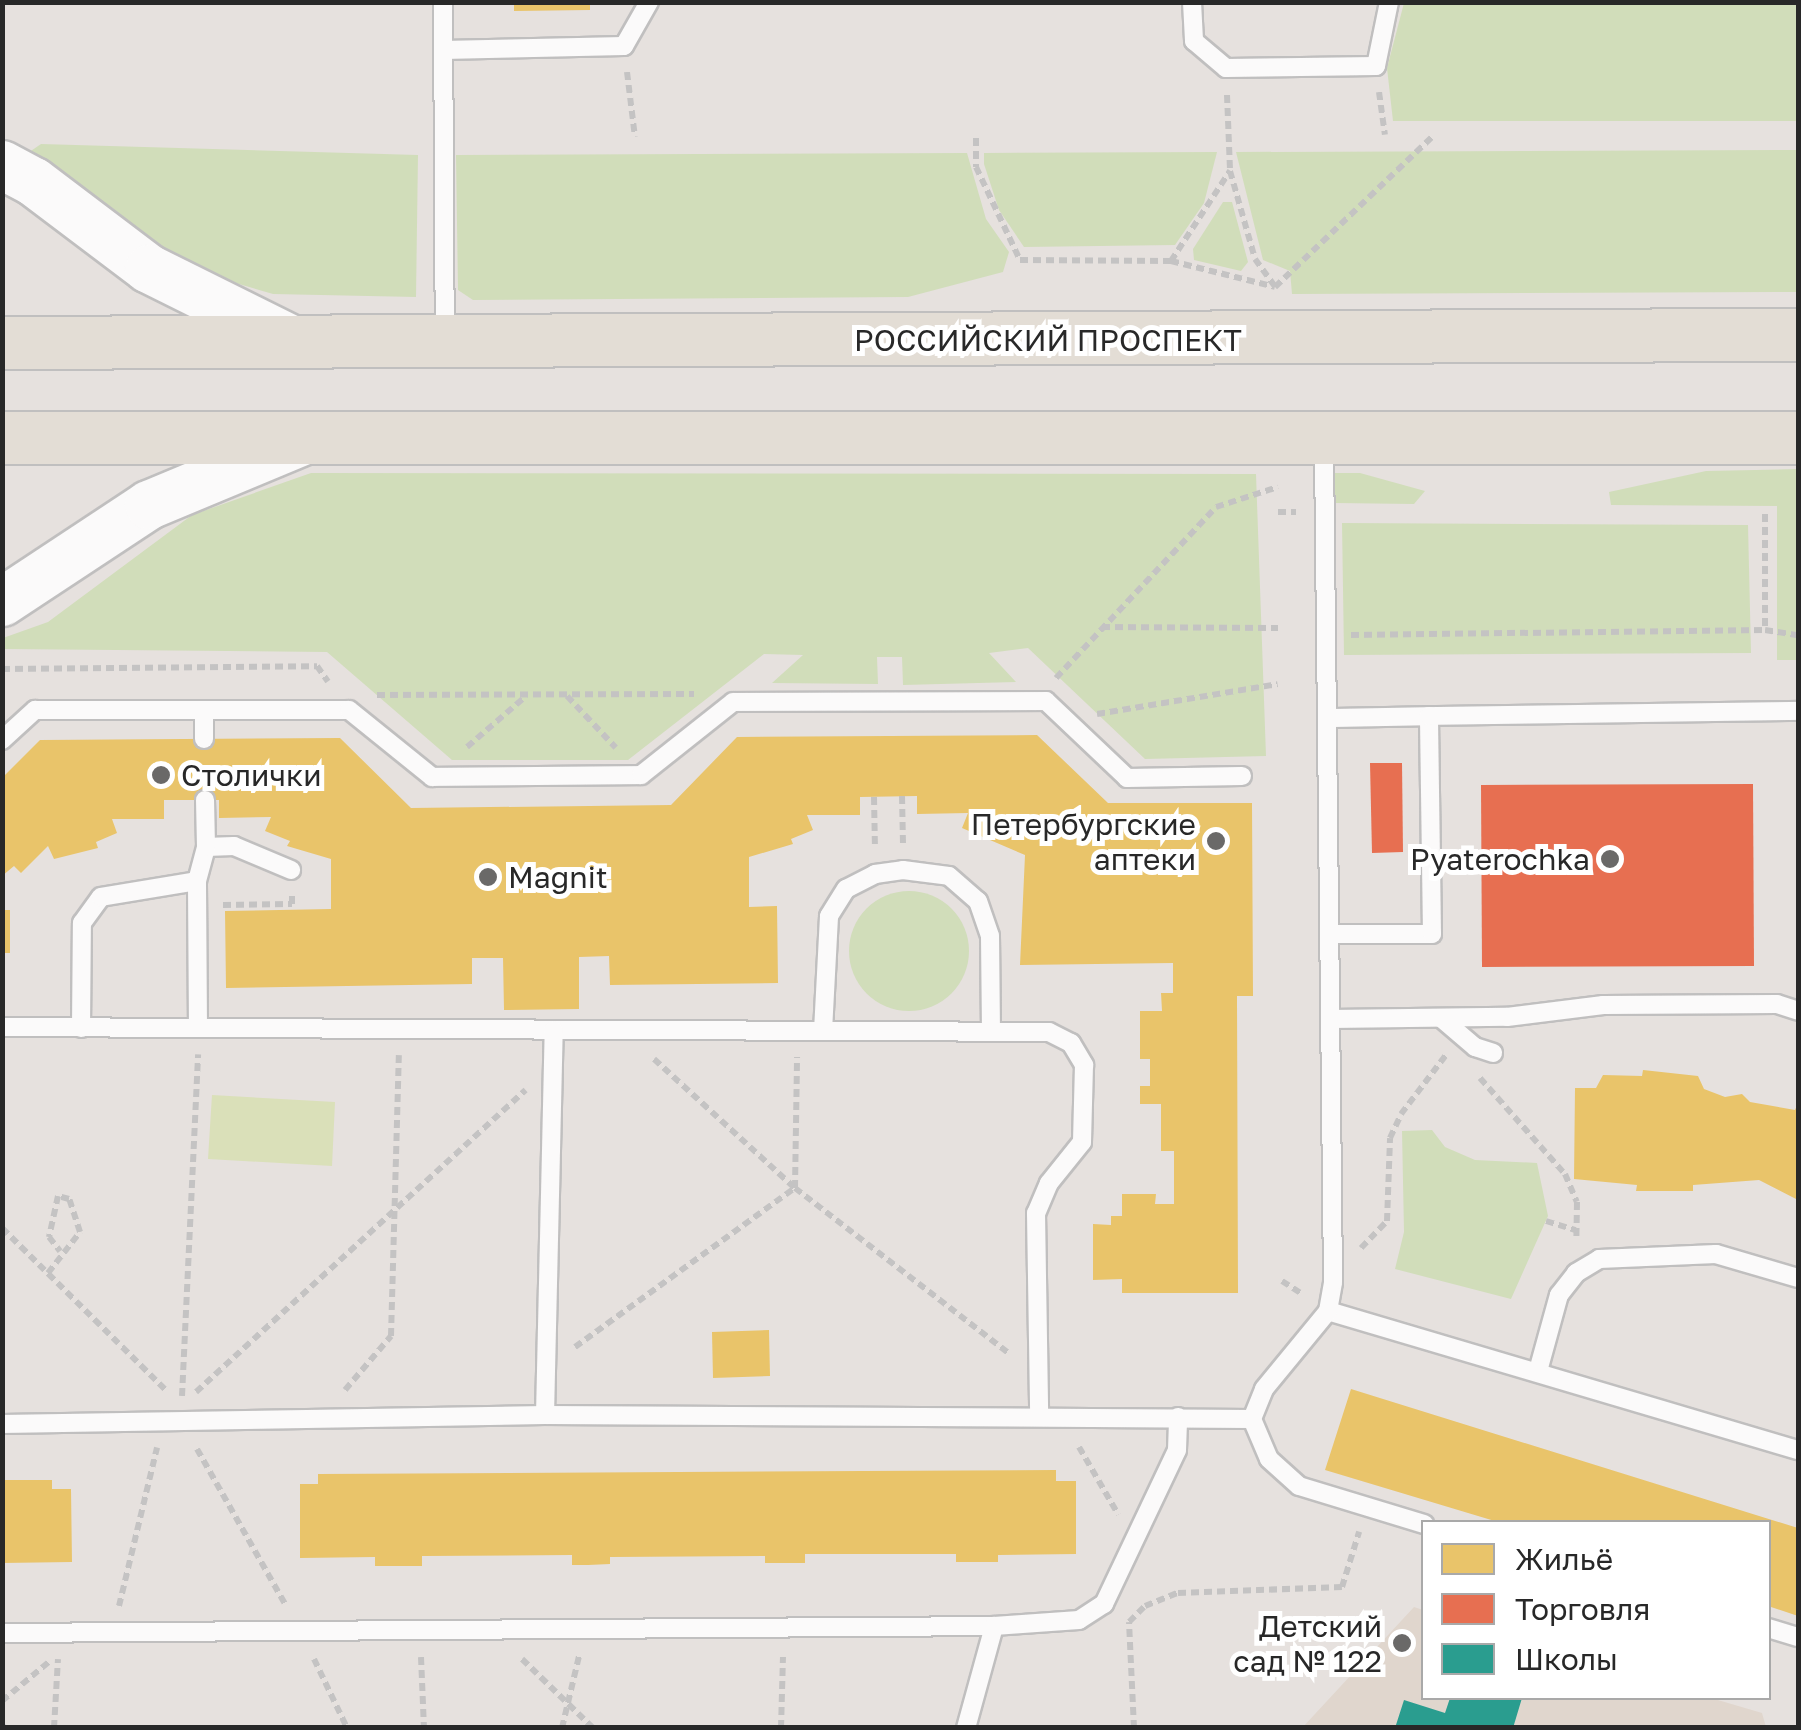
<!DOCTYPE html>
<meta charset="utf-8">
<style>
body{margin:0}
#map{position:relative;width:1801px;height:1730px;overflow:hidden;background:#e6e1de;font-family:"Golos Text",sans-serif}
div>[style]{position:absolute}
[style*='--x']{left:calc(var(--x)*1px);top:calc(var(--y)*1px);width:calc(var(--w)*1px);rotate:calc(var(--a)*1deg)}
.education>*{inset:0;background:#e0d6cd}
.green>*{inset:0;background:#d1ddba}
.round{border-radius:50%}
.pitch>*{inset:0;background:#dae0b9}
.homes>*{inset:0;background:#e9c46a}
.shops>*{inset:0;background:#e76f51}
.schools>*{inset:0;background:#2a9d8f}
.path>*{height:6px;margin-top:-3px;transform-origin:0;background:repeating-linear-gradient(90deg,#c4c3c3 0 8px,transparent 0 13px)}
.roads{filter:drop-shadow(2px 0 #c0bfbf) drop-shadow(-2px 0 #c0bfbf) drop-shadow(0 2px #c0bfbf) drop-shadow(0 -2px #c0bfbf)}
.lane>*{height:18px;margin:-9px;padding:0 9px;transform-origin:9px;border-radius:9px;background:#fbfafa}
.secondary>*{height:48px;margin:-24px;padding:0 24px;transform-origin:24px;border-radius:24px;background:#fbfafa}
.primary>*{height:52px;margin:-26px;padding:0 26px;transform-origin:26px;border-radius:26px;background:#e3ddd5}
.dots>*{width:28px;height:28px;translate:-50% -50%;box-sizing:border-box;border:5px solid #fff;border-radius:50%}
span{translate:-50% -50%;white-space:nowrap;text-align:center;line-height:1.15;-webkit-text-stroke:10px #fff;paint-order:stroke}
.street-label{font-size:30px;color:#282828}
.poi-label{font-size:30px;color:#282828}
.left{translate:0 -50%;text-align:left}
.right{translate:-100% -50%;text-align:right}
.frame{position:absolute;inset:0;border:5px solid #282828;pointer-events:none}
.legend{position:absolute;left:1421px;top:1520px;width:350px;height:180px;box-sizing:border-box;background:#fff;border:2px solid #a9a9a9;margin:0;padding:12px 18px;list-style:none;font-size:30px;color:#282828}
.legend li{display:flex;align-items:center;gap:20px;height:50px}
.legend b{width:50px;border:2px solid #a9a9a9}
</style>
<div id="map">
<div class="education">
<div style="clip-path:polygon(1414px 1607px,1423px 1610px,1424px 1698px,1711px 1698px,1762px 1713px,1766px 1727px,1302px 1728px)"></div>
</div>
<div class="green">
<div style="clip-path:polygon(1404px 3px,1798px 3px,1798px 121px,1393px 121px,1387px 68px)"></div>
<div style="clip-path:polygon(41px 144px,418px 155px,416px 297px,273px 294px,181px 267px,25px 155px)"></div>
<div style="clip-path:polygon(1798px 150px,1798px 292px,1292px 294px,1290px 271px,1263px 260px,1236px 152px)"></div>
<div style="clip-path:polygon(1217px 152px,1204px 203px,1175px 245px,1024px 247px,999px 210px,984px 164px,984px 153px)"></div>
<div style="clip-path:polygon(967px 153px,986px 219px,1009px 252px,1003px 272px,908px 297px,473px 300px,458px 290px,456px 155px)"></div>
<div style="clip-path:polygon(1223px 202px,1232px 202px,1248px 262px,1241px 271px,1194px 260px,1193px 249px)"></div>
<div style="clip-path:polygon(1798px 469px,1798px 660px,1777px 660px,1777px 506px,1611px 505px,1609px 492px,1706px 471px)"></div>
<div style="clip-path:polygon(311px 473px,1256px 474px,1266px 756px,1145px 759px,1028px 648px,989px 653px,1016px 682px,903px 685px,902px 657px,877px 657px,878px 684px,772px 683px,803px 655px,764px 654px,628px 760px,452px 760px,327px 652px,3px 649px,3px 638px,48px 622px,192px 515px)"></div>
<div style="clip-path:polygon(1333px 473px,1360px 473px,1425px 491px,1414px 504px,1335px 503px)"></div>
<div style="clip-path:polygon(1342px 523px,1748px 525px,1751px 653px,1344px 655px)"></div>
<div class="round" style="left:849px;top:891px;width:120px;height:120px"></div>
<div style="clip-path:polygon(1432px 1130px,1445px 1147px,1475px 1160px,1537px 1163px,1548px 1216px,1511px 1299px,1395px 1269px,1404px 1232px,1402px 1131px)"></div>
</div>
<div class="pitch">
<div style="clip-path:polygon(212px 1095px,335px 1102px,332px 1166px,208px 1159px)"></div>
</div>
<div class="homes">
<div style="clip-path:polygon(514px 2px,590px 2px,590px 10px,514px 11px)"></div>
<div style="clip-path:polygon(1037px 735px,1108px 803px,1252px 803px,1253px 996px,1237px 996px,1238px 1293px,1122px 1293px,1122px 1279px,1093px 1280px,1093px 1224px,1111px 1225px,1111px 1216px,1122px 1216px,1122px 1194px,1156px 1194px,1155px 1204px,1174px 1204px,1174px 1151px,1161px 1151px,1161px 1104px,1140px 1104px,1140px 1086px,1150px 1086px,1150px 1059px,1140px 1059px,1140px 1011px,1162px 1011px,1161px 993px,1173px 993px,1173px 963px,1020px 965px,1025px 855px,962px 828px,968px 813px,917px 814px,917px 796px,860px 797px,860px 815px,807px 815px,813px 830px,791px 839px,793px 844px,749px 857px,749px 907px,777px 906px,778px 983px,610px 985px,609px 956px,579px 957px,579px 1009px,504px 1010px,503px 958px,472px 958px,472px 984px,226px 988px,225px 911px,331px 909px,331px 859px,287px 846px,290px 841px,265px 831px,271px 817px,219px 818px,219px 800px,164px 800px,164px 819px,112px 819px,117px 833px,96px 842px,98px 848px,54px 859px,48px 846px,21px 873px,14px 866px,2px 876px,2px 778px,40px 740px,340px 738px,411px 808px,671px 805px,737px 737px)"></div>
<div style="clip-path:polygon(2px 910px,10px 910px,10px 953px,2px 953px)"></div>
<div style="clip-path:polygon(1643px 1070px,1698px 1076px,1704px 1089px,1725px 1097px,1742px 1094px,1750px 1102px,1795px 1110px,1798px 1103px,1798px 1200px,1759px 1180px,1693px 1185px,1693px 1191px,1636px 1191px,1637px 1185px,1574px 1179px,1575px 1088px,1596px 1088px,1603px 1075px,1642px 1076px)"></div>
<div style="clip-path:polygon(769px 1330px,770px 1376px,713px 1378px,712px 1332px)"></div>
<div style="clip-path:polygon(1351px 1389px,1798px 1528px,1798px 1616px,1768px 1606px,1768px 1522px,1498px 1522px,1325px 1470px)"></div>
<div style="clip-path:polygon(1056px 1470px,1056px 1481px,1076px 1481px,1076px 1554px,998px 1555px,998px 1562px,956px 1562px,956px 1554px,805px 1554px,805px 1563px,765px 1563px,765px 1556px,610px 1557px,610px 1564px,588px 1565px,572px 1565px,572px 1555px,422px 1556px,422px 1566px,375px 1566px,375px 1557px,300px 1558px,300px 1484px,318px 1484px,318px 1474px)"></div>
<div style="clip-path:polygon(2px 1480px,52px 1480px,52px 1489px,71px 1489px,72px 1562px,2px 1563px)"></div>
</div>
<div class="shops">
<div style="clip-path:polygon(1370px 763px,1402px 763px,1403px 852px,1372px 853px)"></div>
<div style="clip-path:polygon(1753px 784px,1754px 966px,1482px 967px,1481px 785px)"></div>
</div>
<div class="schools">
<div style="clip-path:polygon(1450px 1698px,1522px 1698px,1513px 1728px,1395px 1728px,1404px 1700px,1445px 1713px)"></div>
</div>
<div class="path">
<div style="--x:627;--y:72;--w:65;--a:83"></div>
<div style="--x:1379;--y:92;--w:43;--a:82.1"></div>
<div style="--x:1227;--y:95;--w:76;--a:87.7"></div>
<div style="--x:1230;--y:171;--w:91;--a:74.1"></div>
<div style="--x:1255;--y:259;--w:34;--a:54"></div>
<div style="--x:976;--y:138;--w:29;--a:90"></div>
<div style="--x:976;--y:167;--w:103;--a:64.7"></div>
<div style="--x:1020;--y:260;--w:151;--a:0.4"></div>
<div style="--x:1171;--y:261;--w:108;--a:-56.8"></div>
<div style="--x:1171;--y:261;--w:107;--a:14"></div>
<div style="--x:1275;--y:287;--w:220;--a:-43.7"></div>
<div style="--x:1278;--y:512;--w:18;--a:0"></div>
<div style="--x:1765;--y:514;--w:116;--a:90"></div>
<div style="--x:1765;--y:630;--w:33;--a:9"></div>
<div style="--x:1102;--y:627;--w:176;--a:0.3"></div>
<div style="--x:1351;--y:635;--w:414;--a:-0.7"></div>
<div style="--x:2;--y:669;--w:315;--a:-0.5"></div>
<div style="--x:317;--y:666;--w:19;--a:55"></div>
<div style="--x:1056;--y:678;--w:234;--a:-46.9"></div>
<div style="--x:1216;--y:507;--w:65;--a:-17.9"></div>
<div style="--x:377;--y:695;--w:317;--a:-0.2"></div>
<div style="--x:567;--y:696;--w:71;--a:46.7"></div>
<div style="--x:1097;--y:714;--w:183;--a:-9.4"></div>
<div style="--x:467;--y:747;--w:78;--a:-40.8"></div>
<div style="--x:902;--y:796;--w:47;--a:88.8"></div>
<div style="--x:874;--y:797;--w:51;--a:88.9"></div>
<div style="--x:223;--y:905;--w:69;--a:-0.8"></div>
<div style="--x:292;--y:904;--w:9;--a:-90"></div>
<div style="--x:654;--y:1059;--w:191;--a:42.5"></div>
<div style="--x:795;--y:1188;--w:272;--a:37.7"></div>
<div style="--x:1480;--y:1078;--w:128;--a:48.5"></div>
<div style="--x:1565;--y:1174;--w:30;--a:67"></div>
<div style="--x:1577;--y:1202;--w:39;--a:91"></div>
<div style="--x:1546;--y:1221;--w:31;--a:17"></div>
<div style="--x:2;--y:1228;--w:233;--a:44.7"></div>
<div style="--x:1361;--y:1248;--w:37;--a:-46"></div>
<div style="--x:1387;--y:1221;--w:83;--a:-87.9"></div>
<div style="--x:1390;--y:1138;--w:26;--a:-65"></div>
<div style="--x:1401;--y:1114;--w:74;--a:-52.7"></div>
<div style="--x:48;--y:1273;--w:52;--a:-52"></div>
<div style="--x:80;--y:1232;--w:35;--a:-108"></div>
<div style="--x:69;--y:1199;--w:11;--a:-165"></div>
<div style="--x:58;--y:1196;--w:42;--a:102.4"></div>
<div style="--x:49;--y:1237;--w:18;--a:52"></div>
<div style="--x:1282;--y:1281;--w:24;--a:33"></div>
<div style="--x:575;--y:1347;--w:271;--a:-35.9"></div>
<div style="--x:795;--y:1188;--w:131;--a:-89.1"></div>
<div style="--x:345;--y:1390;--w:71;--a:-49.6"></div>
<div style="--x:391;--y:1336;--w:281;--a:-88.4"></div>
<div style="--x:196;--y:1392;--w:447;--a:-42.5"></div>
<div style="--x:182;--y:1396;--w:342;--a:-87.3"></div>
<div style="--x:1079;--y:1447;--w:78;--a:59.8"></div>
<div style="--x:197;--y:1449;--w:178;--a:60.4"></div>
<div style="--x:119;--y:1606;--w:163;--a:-76.5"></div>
<div style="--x:421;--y:1657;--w:71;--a:87.6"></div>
<div style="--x:314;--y:1659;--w:76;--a:64.4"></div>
<div style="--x:522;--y:1659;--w:99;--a:44.2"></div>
<div style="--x:2;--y:1701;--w:62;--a:-39.8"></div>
<div style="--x:2;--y:1725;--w:4;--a:45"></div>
<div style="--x:54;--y:1728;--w:69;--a:-86.7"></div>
<div style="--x:562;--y:1728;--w:74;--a:-76.7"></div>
<div style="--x:781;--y:1728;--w:71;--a:-88.4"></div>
<div style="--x:1134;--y:1728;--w:106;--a:-92.7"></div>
<div style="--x:1129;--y:1622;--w:23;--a:-45"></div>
<div style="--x:1145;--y:1606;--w:35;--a:-22"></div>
<div style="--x:1178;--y:1593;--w:164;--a:-2.1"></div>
<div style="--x:1342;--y:1587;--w:58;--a:-72.8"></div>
</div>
<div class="roads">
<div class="lane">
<div style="--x:443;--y:2;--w:335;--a:89.7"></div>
<div style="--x:1192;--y:2;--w:39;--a:87"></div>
<div style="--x:1194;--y:41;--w:42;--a:40.2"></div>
<div style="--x:1226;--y:68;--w:150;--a:-0.8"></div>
<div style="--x:1376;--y:66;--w:65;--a:-78.5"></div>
<div style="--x:443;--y:50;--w:181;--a:-1.3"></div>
<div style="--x:624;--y:46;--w:51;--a:-60.4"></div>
<div style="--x:204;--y:710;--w:29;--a:90"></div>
<div style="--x:1329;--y:718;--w:100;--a:-1.1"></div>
<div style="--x:2;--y:740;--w:45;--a:-42.3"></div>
<div style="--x:35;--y:710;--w:314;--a:0"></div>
<div style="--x:349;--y:710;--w:107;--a:38.9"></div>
<div style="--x:432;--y:777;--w:209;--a:-0.5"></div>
<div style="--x:641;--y:775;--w:117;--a:-38.4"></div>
<div style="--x:733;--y:702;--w:313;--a:-0.2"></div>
<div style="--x:1046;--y:701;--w:112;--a:43.5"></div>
<div style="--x:1127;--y:778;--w:115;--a:-1"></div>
<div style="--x:206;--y:847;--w:28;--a:-2"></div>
<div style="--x:234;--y:846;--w:62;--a:22.8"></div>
<div style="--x:1330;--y:934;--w:102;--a:0"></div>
<div style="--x:1432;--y:934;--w:218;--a:-90.8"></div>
<div style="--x:1429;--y:716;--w:369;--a:-0.8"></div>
<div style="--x:1441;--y:1018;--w:45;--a:40.5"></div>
<div style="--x:1475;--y:1047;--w:19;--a:18"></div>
<div style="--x:1331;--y:1019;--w:176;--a:-0.7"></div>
<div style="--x:1507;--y:1017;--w:97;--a:-7.1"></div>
<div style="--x:1603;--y:1005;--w:174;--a:-0.3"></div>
<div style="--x:1777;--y:1004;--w:22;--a:18"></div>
<div style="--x:2;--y:1027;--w:1047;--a:0.27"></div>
<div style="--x:1049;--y:1032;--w:25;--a:27"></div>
<div style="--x:1071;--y:1043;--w:26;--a:59"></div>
<div style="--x:1084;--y:1065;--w:77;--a:91.5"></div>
<div style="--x:1082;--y:1142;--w:53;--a:128.8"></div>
<div style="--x:1049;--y:1183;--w:33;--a:113"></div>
<div style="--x:1036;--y:1213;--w:202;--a:89.1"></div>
<div style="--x:81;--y:1028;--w:105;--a:-89.5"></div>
<div style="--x:82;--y:923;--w:32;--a:-54"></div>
<div style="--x:101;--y:897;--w:97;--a:-9.5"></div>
<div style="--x:198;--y:1028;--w:147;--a:-90.4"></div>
<div style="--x:197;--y:881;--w:35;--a:-75"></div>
<div style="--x:206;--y:847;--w:47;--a:-91.2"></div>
<div style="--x:823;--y:1031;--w:115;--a:-87"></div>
<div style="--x:829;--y:916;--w:32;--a:-58"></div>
<div style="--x:846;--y:889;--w:33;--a:-27"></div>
<div style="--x:875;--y:874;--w:28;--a:-8"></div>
<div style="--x:903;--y:870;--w:46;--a:7.4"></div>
<div style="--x:949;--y:876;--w:38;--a:41"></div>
<div style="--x:978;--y:901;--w:37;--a:71"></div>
<div style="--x:990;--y:936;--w:95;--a:89.4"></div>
<div style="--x:1328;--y:1311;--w:490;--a:16.5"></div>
<div style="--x:1538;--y:1371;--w:79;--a:-74.6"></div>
<div style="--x:1559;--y:1295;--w:28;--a:-52"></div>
<div style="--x:1576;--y:1273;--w:27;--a:-31"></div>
<div style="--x:1599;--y:1259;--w:117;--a:-2.4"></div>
<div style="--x:1716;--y:1254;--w:85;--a:16.3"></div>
<div style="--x:545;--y:1415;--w:385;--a:-88.7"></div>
<div style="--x:1252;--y:1419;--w:43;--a:67"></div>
<div style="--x:1269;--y:1459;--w:40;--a:42"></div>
<div style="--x:1299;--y:1486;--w:131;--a:16.9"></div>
<div style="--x:2;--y:1424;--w:543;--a:-0.95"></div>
<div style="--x:545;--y:1415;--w:707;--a:0.32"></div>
<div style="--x:1252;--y:1419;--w:32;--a:-68"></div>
<div style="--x:1264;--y:1389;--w:101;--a:-50.6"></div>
<div style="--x:1328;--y:1311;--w:29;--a:-80"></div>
<div style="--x:1333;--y:1282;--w:837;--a:-90.62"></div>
<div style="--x:1768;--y:1628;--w:31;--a:17"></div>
<div style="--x:2;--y:1633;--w:992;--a:-0.4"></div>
<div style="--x:966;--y:1728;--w:106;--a:-74.6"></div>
<div style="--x:994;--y:1626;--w:85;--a:-4"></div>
<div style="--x:1079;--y:1620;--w:30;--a:-33"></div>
<div style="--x:1104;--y:1604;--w:170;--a:-64.6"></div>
<div style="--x:1177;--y:1450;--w:33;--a:-88"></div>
</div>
<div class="secondary">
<div style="--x:2;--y:165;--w:36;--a:28"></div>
<div style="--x:34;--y:182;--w:144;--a:37.1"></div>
<div style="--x:149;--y:269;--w:166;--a:26.4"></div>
<div style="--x:2;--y:602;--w:176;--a:-33.4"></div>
<div style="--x:149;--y:505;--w:164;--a:-22.6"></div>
</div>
<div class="primary">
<div style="--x:2;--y:343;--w:1796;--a:-0.26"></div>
<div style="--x:2;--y:438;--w:1796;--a:0"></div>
</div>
</div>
<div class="dots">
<div style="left:161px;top:775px;background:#6a6968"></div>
<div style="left:1216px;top:841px;background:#6a6968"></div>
<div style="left:1610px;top:859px;background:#6a6968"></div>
<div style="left:488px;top:877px;background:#6a6968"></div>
<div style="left:1402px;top:1643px;background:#6a6968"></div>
</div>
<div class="street-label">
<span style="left:1048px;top:340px">РОССИЙСКИЙ ПРОСПЕКТ</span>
</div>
<div class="poi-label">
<span class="left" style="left:181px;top:775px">Столички</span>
<span class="right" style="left:1196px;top:841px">Петербургские<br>аптеки</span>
<span class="right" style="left:1590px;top:859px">Pyaterochka</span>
<span class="left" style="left:508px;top:877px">Magnit</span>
<span class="right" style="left:1382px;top:1643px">Детский<br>сад № 122</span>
</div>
<div class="frame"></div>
<ul class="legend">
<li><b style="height:28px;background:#e9c46a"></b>Жильё</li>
<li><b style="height:28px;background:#e76f51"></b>Торговля</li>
<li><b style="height:28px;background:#2a9d8f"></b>Школы</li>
</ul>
</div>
